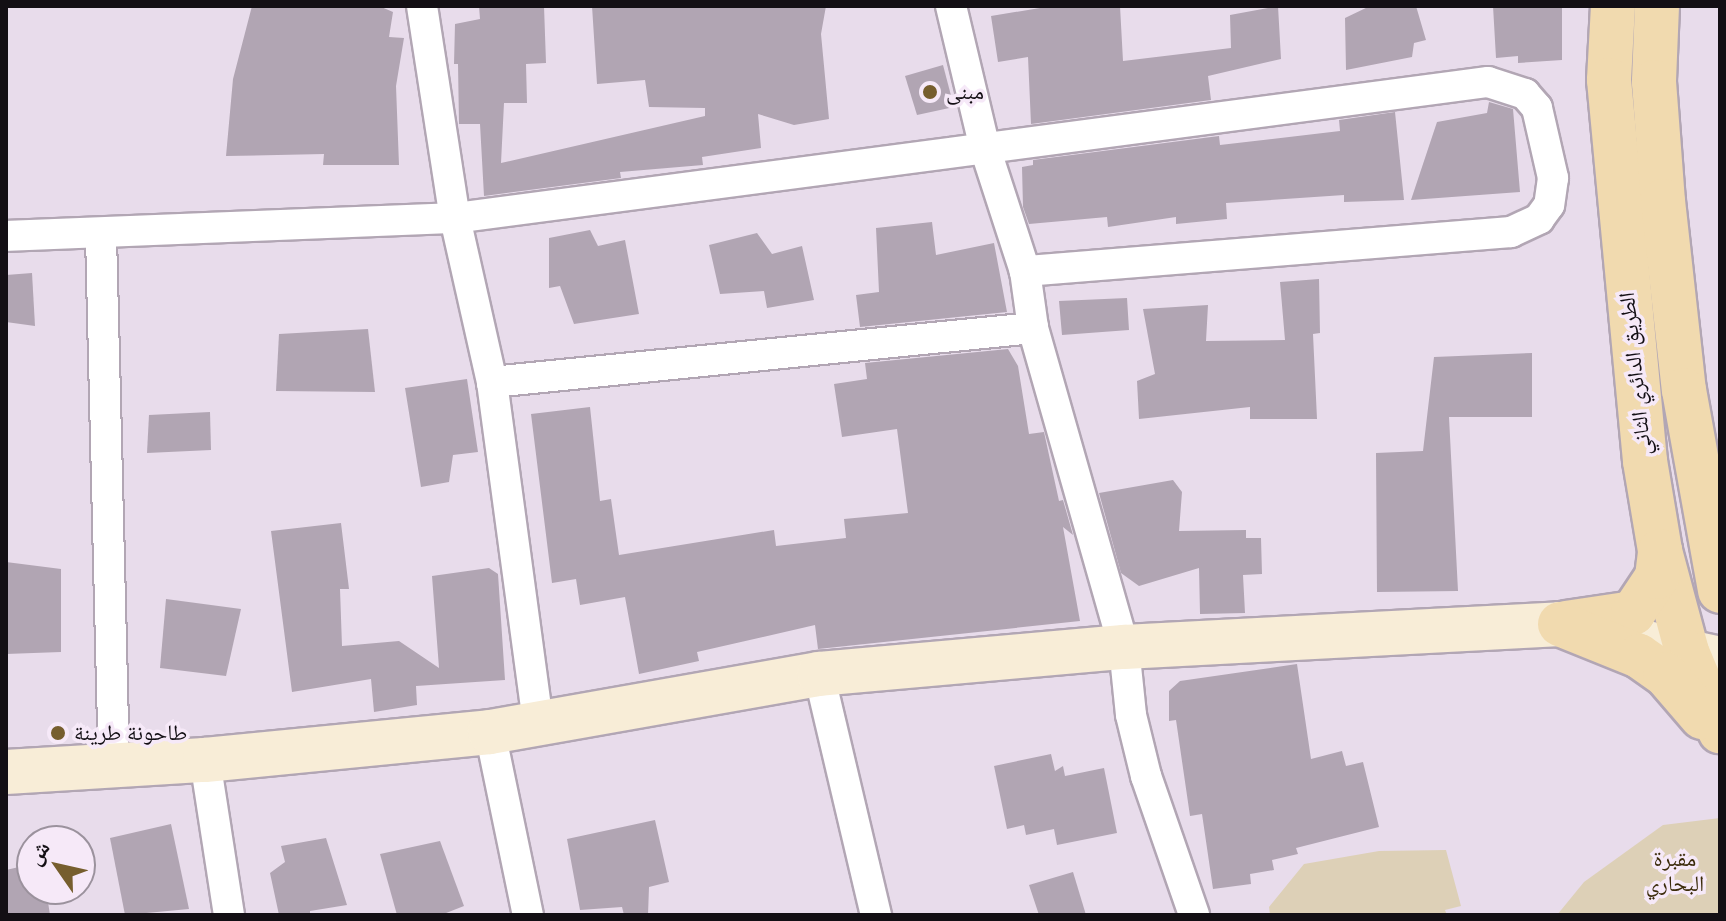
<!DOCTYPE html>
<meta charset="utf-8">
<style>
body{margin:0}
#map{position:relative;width:1726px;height:921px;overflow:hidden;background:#e8dceb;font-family:Raleway,"Noto Naskh Arabic",sans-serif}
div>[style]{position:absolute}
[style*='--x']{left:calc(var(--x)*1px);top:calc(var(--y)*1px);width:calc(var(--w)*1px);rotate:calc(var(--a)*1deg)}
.green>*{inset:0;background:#ddd0b7}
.building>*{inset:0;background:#b1a5b3}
.roads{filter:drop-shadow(2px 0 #b2a6b4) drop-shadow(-2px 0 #b2a6b4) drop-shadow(0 2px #b2a6b4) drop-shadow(0 -2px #b2a6b4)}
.street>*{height:30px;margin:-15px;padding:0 15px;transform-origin:15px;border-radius:15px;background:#fff}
.secondary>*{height:44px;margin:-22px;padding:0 22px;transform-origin:22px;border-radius:22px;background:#f8edd7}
.primary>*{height:44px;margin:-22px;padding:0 22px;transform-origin:22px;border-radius:22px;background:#f1daaf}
.dots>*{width:22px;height:22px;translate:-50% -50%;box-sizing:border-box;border:4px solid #f6e9f8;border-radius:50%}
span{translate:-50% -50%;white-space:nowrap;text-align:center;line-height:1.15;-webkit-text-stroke:7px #f6e9f8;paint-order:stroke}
.poi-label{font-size:22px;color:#130f14}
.left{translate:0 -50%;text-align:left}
.street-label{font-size:22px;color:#130f14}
.park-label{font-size:22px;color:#3b2b0a}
.frame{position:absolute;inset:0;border:8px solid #130f14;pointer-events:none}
.north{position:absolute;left:16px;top:825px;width:80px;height:80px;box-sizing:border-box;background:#f6e9f8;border:2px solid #9b929d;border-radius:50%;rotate:304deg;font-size:22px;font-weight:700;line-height:32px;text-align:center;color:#130f14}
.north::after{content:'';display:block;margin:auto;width:28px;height:36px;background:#765e2e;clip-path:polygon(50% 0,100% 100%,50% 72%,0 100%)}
</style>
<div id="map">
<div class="green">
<div style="clip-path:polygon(1720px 818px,1720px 915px,1557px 915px,1584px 882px,1663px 825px)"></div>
<div style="clip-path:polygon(1446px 850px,1461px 906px,1445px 910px,1447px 915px,1270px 915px,1269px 907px,1304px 864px,1379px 851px)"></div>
</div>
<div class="building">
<div style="clip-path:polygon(252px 6px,379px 6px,393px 12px,389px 37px,404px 38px,396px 86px,399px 165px,323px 165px,324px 154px,226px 156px,233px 79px)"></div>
<div style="clip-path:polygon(479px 6px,544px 6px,546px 63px,526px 64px,527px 103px,504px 103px,501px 163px,705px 116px,705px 108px,649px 107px,645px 80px,597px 84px,592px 6px,826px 6px,821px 34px,829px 119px,794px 125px,758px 114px,761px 148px,702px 157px,703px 165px,620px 172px,621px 178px,484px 196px,480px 124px,459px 124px,458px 64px,454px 64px,455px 24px,480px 19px)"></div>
<div style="clip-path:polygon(1052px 6px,1120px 6px,1123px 61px,1231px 48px,1230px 15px,1278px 6px,1281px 59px,1208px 76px,1211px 100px,1031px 124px,1028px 57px,998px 62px,991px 16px)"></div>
<div style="clip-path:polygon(1370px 6px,1416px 6px,1426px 40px,1414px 43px,1412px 57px,1346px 70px,1345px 18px)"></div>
<div style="clip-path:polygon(1493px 6px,1562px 6px,1562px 60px,1518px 63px,1518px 56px,1496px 58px)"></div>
<div style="clip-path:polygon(943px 65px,954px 107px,917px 115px,905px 76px)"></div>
<div style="clip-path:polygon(1489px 102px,1513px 109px,1520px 192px,1411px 200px,1437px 122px,1487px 113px)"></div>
<div style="clip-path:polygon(1395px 112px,1404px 200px,1344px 202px,1344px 195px,1226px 203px,1227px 219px,1176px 224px,1176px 217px,1108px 227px,1107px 217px,1029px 224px,1023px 207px,1022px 167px,1033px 165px,1033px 160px,1219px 136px,1220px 145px,1340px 131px,1339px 120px)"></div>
<div style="clip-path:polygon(932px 222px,936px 255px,994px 243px,1007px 312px,860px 327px,856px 295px,879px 292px,876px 228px)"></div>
<div style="clip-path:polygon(590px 230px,598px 246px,625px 240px,639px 314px,574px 324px,560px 286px,549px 288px,549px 238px)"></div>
<div style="clip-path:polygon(757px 233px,772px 254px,802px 246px,814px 300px,767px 308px,764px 291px,720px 294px,709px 245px)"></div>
<div style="clip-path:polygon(32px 273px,35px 326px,6px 322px,6px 275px)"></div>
<div style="clip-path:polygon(1319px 279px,1320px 333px,1313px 334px,1317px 419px,1250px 419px,1250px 407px,1139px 419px,1137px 381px,1155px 374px,1143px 309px,1208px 305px,1206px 341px,1285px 340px,1280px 282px)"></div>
<div style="clip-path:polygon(1127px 298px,1129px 330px,1062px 335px,1059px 301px)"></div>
<div style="clip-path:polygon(368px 329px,375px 392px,276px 391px,279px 334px)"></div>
<div style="clip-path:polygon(1008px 349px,1018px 366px,1029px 434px,1044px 432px,1059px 501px,1063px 500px,1073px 535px,1063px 527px,1080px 621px,818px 649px,815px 625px,697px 652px,699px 661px,639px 674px,625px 597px,580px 605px,576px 579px,552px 583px,531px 414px,590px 407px,600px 501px,611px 499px,619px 555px,774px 530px,776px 546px,846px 538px,844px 519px,908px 513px,897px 429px,842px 437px,834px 384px,867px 379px,865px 363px)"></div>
<div style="clip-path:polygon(1532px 353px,1532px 417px,1449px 417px,1458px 591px,1377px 592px,1376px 453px,1423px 451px,1434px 357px)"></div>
<div style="clip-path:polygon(467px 379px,478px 452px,453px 455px,449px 482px,421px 487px,405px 388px)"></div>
<div style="clip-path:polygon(210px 412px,211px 450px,147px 453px,149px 415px)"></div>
<div style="clip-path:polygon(1173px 480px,1182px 492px,1179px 531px,1246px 530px,1246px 538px,1261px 538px,1262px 574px,1243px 575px,1245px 613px,1200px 614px,1199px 568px,1139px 586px,1121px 573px,1099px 493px)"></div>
<div style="clip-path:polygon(341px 523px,349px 589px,340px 589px,342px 646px,399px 641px,439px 668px,432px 576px,489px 568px,498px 574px,505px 680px,416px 686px,417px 705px,374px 712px,371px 679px,292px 692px,271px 531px)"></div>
<div style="clip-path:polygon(6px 562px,61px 569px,61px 652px,6px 654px)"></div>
<div style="clip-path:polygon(166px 599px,241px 609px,226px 676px,160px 668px)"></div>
<div style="clip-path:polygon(1297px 664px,1311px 759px,1342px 751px,1346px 766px,1363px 762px,1379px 827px,1296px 848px,1298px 854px,1272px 860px,1274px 870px,1250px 874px,1251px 884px,1213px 889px,1202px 814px,1190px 816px,1176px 720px,1169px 721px,1169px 691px,1180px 681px)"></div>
<div style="clip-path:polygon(1051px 754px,1055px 771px,1063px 766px,1065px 776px,1104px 768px,1117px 833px,1057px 845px,1054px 829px,1026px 835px,1024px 825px,1007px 829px,994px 766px)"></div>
<div style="clip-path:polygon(655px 820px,669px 882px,649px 887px,648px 915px,624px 915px,622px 907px,580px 910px,567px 839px)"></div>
<div style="clip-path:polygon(171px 824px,189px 909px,125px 915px,110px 838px)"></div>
<div style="clip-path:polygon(326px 838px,347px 905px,310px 911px,310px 915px,279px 915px,270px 873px,285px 862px,281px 846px)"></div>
<div style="clip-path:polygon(440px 841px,464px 906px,441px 915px,397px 915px,380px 854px)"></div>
<div style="clip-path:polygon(32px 864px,32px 889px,46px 889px,50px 915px,6px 915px,6px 870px)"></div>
<div style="clip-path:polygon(1073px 872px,1086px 915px,1039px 915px,1029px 885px)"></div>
</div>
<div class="roads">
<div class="street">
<div style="--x:422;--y:6;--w:215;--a:81.2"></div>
<div style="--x:455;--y:218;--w:168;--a:77.3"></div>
<div style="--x:492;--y:382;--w:345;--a:82.3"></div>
<div style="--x:951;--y:6;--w:143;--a:76.6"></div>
<div style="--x:984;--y:145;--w:133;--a:72"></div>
<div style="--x:1025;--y:271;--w:58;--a:82"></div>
<div style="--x:1033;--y:328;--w:332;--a:74.1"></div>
<div style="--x:1124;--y:647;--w:68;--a:84.1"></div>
<div style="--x:1131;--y:715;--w:63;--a:76.2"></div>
<div style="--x:1146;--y:776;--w:147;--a:70.9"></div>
<div style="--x:101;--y:235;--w:532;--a:88.6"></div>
<div style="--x:6;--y:236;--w:449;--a:-2.3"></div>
<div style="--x:455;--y:218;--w:1042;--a:-7.5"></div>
<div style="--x:1488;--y:82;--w:39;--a:18"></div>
<div style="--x:1525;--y:94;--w:18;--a:49"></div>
<div style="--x:1537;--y:108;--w:72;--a:77.1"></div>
<div style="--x:1553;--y:178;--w:27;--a:98"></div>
<div style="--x:1549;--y:205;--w:17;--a:126"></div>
<div style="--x:1539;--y:219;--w:31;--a:155"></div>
<div style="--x:1511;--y:232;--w:488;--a:175.4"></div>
<div style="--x:492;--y:382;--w:544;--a:-5.7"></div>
<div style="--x:819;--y:674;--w:248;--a:76.7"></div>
<div style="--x:490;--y:732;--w:187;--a:78.3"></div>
<div style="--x:205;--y:760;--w:157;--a:81.2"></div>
</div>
<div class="secondary">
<div style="--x:6;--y:772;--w:199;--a:-3.5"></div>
<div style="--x:205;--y:760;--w:286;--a:-5.6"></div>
<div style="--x:490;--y:732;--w:334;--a:-10"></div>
<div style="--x:819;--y:674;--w:306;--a:-5.1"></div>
<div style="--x:1124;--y:647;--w:437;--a:-3"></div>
<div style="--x:1560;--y:624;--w:164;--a:12.3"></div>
</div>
<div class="primary">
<div style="--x:1613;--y:6;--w:74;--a:93.1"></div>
<div style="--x:1609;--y:80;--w:383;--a:84.6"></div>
<div style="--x:1645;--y:461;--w:91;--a:80.5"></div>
<div style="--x:1660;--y:551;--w:105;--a:75"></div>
<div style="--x:1687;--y:652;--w:86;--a:67.3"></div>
<div style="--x:1657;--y:6;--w:76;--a:92.3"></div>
<div style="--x:1654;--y:82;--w:119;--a:85.7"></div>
<div style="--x:1663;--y:201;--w:190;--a:83.7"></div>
<div style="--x:1684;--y:390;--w:204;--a:79.8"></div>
<div style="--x:1566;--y:623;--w:68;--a:-8.5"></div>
<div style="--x:1633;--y:613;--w:43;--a:-56.3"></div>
<div style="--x:1657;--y:577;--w:26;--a:-83"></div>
<div style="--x:1560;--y:624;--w:85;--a:22.1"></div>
<div style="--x:1639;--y:656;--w:32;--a:35"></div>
<div style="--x:1665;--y:674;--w:57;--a:49.3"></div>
</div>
</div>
<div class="dots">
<div style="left:930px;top:92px;background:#765e2e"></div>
<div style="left:58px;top:733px;background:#765e2e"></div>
</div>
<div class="poi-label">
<span class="left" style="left:946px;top:92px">مبنى</span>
<span class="left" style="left:74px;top:733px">طاحونة طرينة</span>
</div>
<div class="street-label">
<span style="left:1635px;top:374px;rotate:-96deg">الطريق الدائري الثاني</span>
</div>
<div class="park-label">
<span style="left:1675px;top:871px">مقبرة<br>البحاري</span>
</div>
<div class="frame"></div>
<div class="north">ش</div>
</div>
